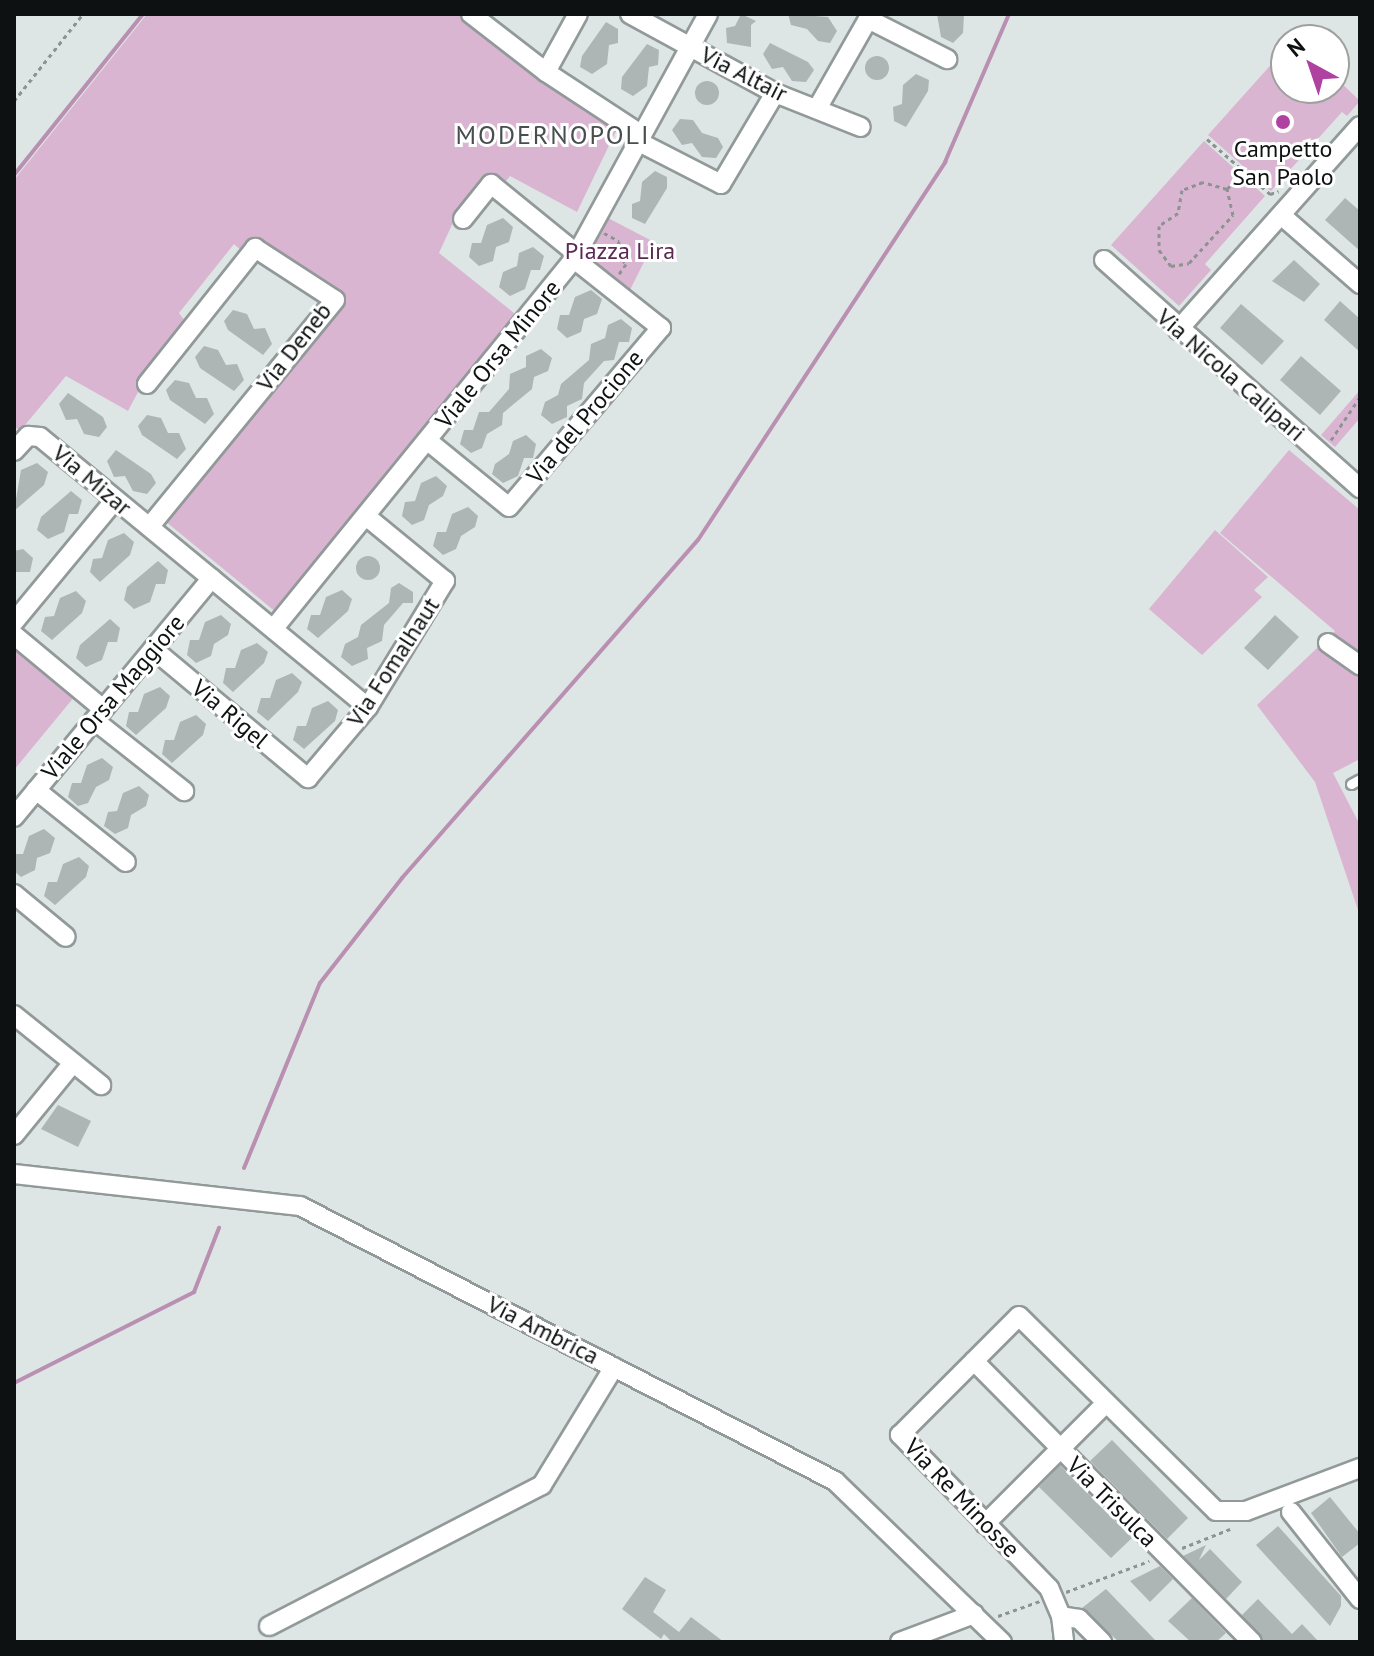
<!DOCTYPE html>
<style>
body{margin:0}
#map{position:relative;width:1374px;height:1656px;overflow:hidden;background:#dee6e5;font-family:"PT Sans",sans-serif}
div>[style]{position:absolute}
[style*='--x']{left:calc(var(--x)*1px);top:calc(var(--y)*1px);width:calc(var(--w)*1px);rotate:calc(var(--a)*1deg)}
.green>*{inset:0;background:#dab5d2}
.stream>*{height:4px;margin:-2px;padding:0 2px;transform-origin:2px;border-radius:2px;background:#b990b1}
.building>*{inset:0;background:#adb5b5}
.round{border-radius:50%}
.path>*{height:3px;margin-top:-1.5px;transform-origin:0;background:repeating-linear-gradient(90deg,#8d9392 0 4px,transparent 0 8px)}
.roads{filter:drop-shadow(2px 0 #929999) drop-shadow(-2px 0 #929999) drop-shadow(0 2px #929999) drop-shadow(0 -2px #929999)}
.service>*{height:9px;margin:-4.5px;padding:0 4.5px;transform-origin:4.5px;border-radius:4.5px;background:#fff}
.minor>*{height:18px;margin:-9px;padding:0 9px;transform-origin:9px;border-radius:9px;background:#fff}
.dots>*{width:22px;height:22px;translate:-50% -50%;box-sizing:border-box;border:4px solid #fff;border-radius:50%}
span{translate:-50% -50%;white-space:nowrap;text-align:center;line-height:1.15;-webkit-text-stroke:6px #fff;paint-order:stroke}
.street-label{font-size:24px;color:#0e1111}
.poi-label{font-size:24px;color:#0e1111}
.park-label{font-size:24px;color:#5c2854}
.neighbourhood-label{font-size:26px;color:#474e4d;letter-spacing:2px}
.frame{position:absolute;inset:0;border:16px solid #0e1111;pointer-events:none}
.north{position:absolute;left:1270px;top:24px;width:80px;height:80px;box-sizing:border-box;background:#fff;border:2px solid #9fa0a0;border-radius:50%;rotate:320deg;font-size:22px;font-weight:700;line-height:32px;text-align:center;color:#0e1111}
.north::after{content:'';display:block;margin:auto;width:28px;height:36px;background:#af42a1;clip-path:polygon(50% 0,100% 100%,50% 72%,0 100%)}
</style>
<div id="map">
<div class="green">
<div style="clip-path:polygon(147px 14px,461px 14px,527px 63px,524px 69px,616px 131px,577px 212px,510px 176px,502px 186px,488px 175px,456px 216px,439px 253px,519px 317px,277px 613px,165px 521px,345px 296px,254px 240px,243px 252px,234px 244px,179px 313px,185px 321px,154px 362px,128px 411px,66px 376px,20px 431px,14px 426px,14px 180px)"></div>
<div style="clip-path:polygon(1286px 48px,1286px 88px,1334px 88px,1334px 76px,1360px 101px,1347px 116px,1342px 112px,1271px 191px,1208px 135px)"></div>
<div style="clip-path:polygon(1204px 141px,1265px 196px,1205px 264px,1211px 270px,1179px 306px,1111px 245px)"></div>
<div style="clip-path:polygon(608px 218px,654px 242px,629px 292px,587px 258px)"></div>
<div style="clip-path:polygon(1360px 390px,1360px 418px,1335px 447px,1321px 435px)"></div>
<div style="clip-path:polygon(1289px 450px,1360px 510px,1360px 759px,1333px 773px,1360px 825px,1360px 916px,1315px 782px,1257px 705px,1335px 631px,1220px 533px)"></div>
<div style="clip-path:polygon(1215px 530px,1268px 577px,1254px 590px,1262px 597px,1202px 655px,1149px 609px)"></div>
<div style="clip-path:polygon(14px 645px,75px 696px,14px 770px)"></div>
</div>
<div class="stream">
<div style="--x:14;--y:175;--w:206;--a:-51.3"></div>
<div style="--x:244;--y:1168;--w:200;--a:-67.7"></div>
<div style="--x:320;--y:983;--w:133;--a:-52"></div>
<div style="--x:402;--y:878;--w:449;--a:-48.8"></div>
<div style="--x:698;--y:540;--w:452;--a:-56.8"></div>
<div style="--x:945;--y:162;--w:161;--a:-66.6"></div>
<div style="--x:14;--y:1383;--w:202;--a:-26.8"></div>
<div style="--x:194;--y:1292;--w:69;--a:-68.7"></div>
</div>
<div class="building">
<div style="clip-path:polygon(741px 14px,756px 21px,751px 25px,751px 47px,727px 43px,726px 28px,735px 26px)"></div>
<div style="clip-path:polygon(788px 14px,828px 17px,837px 31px,830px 43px,818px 41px,807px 29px,791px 25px)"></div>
<div style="clip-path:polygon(937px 14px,964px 14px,963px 33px,953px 43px,941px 37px)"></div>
<div style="clip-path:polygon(606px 22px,618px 29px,618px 43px,609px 45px,607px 64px,592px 74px,580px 67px,582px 56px)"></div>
<div style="clip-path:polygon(770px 43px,808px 62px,814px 70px,806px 82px,792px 81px,783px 67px,772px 69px,763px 54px)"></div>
<div style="clip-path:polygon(647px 44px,659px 50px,658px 65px,649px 67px,647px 86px,633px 96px,621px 89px,622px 77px)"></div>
<div class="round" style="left:865px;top:56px;width:24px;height:24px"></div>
<div style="clip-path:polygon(916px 74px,929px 80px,928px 91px,906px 127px,894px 121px,893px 107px,902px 104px,903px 85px)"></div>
<div class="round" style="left:695px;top:81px;width:24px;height:24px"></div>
<div style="clip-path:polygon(680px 119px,693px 120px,702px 133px,718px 138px,723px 147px,716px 158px,702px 157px,692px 143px,682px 145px,672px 130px)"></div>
<div style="clip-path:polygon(655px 171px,667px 177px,667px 188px,645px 224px,632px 218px,632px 204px,640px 201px,642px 182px)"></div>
<div style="clip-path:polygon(1345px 198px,1360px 211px,1360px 251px,1325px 220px)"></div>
<div style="clip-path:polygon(503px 218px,513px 227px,509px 242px,496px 247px,493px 261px,479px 266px,469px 257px,472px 243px,481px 243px,487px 225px)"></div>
<div style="clip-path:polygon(533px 247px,544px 256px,540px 270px,531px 270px,525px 289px,510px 296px,499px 287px,503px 272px,517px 266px,519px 253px)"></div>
<div style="clip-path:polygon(1294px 260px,1320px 284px,1304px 302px,1272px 281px)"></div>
<div style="clip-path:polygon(591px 290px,602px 299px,597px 314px,584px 319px,581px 332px,567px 338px,557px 329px,560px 315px,569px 315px,575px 297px)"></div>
<div style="clip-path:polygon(1340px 301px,1360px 319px,1360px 352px,1324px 320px)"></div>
<div style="clip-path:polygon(1241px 304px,1284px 341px,1262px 365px,1220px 328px)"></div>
<div style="clip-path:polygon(233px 310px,247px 314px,254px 329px,265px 328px,272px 344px,263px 355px,228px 330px,224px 321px)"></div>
<div style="clip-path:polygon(621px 319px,632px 328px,629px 342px,619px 342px,614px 360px,604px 361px,584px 383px,582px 399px,567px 406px,567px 417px,552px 424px,541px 415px,545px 402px,558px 395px,561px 384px,589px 360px,591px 344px,605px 338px,608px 325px)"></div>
<div style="clip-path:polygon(204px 346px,218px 350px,226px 365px,237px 364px,244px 380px,234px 391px,200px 368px,195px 357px)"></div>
<div style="clip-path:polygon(541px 349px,552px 358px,548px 371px,534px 377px,532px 389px,503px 413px,502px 425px,487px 434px,482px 448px,471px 453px,460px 444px,464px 430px,473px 430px,479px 412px,489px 412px,509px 389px,510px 374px,526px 367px,526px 356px)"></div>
<div style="clip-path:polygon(1301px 356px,1341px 391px,1320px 415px,1280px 380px)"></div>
<div style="clip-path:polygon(175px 380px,189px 383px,196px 398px,207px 398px,214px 414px,205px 424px,170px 400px,166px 390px)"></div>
<div style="clip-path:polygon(68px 393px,103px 417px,107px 427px,99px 437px,84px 434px,77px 419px,66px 420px,59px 404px)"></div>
<div style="clip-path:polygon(147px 415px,161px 418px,168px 433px,179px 433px,186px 449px,177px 459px,142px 435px,138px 426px)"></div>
<div style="clip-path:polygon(526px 435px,536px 444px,533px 458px,524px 458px,518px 476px,503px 483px,492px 474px,495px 464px,509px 454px,513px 441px)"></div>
<div style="clip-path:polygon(116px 450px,151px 474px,156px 483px,147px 494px,133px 491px,125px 476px,114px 477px,107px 461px)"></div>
<div style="clip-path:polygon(37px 463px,48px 472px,44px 485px,14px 511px,21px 470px)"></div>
<div style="clip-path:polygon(436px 476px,447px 486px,443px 496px,429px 505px,424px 520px,412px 525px,402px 516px,405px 502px,415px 501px,421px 483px)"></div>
<div style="clip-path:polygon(71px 491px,82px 500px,78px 514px,69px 514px,64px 532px,48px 539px,37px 530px,41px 517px)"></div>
<div style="clip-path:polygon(468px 507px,478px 516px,475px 527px,461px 536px,456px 549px,443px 555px,433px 546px,437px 532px,446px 532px,452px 514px)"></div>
<div style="clip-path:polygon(124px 533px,134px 542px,130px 555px,100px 582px,90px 572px,93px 559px,102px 558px,108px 540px)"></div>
<div style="clip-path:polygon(23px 549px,33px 558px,30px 572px,14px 572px,14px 551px)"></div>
<div class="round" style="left:356px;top:556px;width:24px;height:24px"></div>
<div style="clip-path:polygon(158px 561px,168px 570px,165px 584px,156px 584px,150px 602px,134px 609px,124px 600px,127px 587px)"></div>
<div style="clip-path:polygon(399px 583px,413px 592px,413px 603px,403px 603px,384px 625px,382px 641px,367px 648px,368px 659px,352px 666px,341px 657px,345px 644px,358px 637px,361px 625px,389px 603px,391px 588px)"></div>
<div style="clip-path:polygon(342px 590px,352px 599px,348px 611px,318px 638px,307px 629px,311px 615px,320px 615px,326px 597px)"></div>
<div style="clip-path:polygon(76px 591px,86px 601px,82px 613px,52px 640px,41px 631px,45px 617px,54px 616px,60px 598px)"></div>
<div style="clip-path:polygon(221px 615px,231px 624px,228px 635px,214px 644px,211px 656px,196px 663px,187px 655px,190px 640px,199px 640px,205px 622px)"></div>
<div style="clip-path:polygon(1275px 615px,1299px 637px,1268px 670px,1244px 648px)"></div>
<div style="clip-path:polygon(110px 619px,120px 628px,117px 642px,108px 642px,102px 660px,86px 667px,76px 658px,80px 645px)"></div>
<div style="clip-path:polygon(257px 643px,268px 652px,264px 663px,233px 692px,223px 683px,226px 668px,235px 668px,241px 650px)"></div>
<div style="clip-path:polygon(292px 673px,302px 682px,298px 692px,268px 721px,257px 712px,261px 698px,270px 698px,276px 680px)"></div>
<div style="clip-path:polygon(160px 687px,170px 696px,166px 708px,136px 735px,126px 726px,129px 712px,138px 712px,144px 694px)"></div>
<div style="clip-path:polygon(328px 701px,338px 710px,335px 721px,304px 749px,293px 740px,297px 726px,306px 726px,312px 708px)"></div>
<div style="clip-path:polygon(196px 715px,206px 724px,203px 735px,172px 763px,162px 754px,165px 740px,174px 740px,180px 722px)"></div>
<div style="clip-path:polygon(102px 758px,113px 767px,109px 780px,96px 787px,88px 803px,78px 806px,68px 797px,72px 783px,81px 783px,87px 765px)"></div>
<div style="clip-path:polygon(139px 786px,149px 795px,146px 806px,131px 815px,128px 828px,115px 834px,104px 826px,108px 812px,117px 811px,123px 793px)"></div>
<div style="clip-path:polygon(44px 829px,55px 838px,50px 853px,37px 858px,35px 870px,21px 877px,14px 871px,14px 854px,23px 854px,29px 836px)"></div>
<div style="clip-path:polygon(79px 857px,89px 866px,86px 877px,55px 905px,44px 896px,48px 882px,57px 882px,63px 864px)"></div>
<div style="clip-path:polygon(58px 1105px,91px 1121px,78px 1147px,41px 1129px)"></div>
<div style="clip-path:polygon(1112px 1440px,1188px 1518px,1167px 1539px,1090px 1461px)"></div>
<div style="clip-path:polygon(1060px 1465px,1132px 1538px,1111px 1558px,1039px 1487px)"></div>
<div style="clip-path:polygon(1330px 1497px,1360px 1534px,1360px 1543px,1342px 1557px,1311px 1513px)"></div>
<div style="clip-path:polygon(1278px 1526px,1341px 1596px,1341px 1606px,1330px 1626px,1256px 1545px)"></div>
<div style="clip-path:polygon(1206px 1545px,1199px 1560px,1210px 1549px,1242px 1582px,1226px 1599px,1183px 1556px)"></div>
<div style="clip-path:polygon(1160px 1566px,1173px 1579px,1150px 1602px,1130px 1581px)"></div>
<div style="clip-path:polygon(645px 1577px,666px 1590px,653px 1612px,679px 1632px,691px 1617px,724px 1642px,672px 1642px,664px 1634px,661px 1639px,622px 1609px)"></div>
<div style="clip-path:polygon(1106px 1589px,1157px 1642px,1119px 1642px,1082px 1608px)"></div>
<div style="clip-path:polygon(1192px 1598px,1226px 1633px,1216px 1642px,1191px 1642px,1168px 1621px)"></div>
<div style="clip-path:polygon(1258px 1599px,1292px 1634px,1302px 1624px,1319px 1642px,1264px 1642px,1242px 1615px)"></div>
</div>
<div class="path">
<div style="--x:14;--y:101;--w:111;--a:-51.6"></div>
<div style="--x:1207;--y:139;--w:84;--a:41.1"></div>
<div style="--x:1270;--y:194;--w:9;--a:-18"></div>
<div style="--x:1227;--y:189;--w:25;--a:-164"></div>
<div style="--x:1203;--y:182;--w:22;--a:159"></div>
<div style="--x:1182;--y:190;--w:23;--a:100"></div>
<div style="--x:1178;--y:213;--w:23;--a:146"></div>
<div style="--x:1159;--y:226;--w:24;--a:90"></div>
<div style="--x:1159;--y:250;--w:20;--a:53"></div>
<div style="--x:1171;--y:266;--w:18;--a:-9"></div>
<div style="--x:1189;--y:263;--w:65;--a:-47.5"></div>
<div style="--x:1233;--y:215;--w:27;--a:-103"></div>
<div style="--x:1227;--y:189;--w:25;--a:-47"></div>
<div style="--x:604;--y:233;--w:17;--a:28"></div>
<div style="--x:619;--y:241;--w:12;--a:99"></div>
<div style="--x:617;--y:253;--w:14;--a:51"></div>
<div style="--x:626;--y:264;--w:12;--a:125"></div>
<div style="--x:1331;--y:440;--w:52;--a:-56"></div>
<div style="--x:1182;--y:1548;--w:52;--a:-21.6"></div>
<div style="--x:1066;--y:1592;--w:89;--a:-20.5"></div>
<div style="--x:998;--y:1616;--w:45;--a:-19.7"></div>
</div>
<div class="roads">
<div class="service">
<div style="--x:1351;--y:784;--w:10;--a:-29"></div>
</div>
<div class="minor">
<div style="--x:471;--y:14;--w:95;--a:37.7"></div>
<div style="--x:546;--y:72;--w:115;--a:33.3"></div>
<div style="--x:630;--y:14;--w:165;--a:28.6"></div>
<div style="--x:775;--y:93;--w:92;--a:21.6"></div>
<div style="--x:868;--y:19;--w:89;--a:26.9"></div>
<div style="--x:546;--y:72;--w:66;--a:-61.1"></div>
<div style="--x:818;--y:107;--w:107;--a:-60.3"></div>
<div style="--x:639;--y:142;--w:92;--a:27.1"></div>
<div style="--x:721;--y:184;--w:106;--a:-59.3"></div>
<div style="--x:1281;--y:215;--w:105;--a:41.1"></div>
<div style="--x:463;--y:219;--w:45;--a:-51.3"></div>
<div style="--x:491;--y:184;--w:111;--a:39.1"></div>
<div style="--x:1104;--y:260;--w:343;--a:41.7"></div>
<div style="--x:1178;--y:330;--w:273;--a:-48.3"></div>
<div style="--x:147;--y:384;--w:174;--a:-51.5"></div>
<div style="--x:255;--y:248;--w:95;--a:33"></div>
<div style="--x:335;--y:300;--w:293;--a:129.3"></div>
<div style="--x:428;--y:441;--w:104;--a:39.2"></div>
<div style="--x:509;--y:507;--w:235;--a:-49.7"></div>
<div style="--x:661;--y:328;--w:111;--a:-141.6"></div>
<div style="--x:14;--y:451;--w:21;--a:-47"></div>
<div style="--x:28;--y:436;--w:12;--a:5"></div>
<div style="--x:40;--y:437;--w:425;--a:39.5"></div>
<div style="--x:14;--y:622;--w:158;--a:-50.4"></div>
<div style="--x:274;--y:628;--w:476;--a:-50.9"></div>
<div style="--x:574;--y:259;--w:279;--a:-61.3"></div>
<div style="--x:14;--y:635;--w:116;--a:39.7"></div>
<div style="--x:1328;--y:643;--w:39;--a:35"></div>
<div style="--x:153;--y:649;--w:202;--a:39.8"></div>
<div style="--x:308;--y:778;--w:93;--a:-49.8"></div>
<div style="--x:368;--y:707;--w:148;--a:-58.6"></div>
<div style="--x:445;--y:581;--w:101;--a:-140.6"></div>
<div style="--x:94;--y:720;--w:115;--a:38.3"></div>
<div style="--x:36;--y:790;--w:115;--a:38.7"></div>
<div style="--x:14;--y:817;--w:310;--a:-50.4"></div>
<div style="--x:14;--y:894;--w:67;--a:39.6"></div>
<div style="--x:14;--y:1015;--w:112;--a:38.8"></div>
<div style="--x:14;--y:1135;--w:93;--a:-50.7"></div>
<div style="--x:14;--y:1174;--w:288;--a:6.4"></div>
<div style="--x:300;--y:1206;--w:602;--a:27.2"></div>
<div style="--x:835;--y:1481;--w:232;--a:44"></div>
<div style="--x:974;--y:1361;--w:395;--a:45.3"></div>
<div style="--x:1291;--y:1512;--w:111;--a:51.6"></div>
<div style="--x:985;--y:1524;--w:170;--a:-45"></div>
<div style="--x:1061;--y:1616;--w:26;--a:83"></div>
<div style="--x:269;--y:1626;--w:307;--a:-27.3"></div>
<div style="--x:542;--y:1485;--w:138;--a:-58.6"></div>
<div style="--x:900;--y:1642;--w:79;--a:-20.7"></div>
<div style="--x:1102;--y:1642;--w:33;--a:-135"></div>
<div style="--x:1079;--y:1619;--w:18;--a:-171"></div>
<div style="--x:1061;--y:1616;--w:30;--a:-113"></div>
<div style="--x:1049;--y:1588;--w:214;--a:-134.2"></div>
<div style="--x:900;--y:1435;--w:168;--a:-45"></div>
<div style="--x:1019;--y:1316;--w:277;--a:44.7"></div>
<div style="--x:1216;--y:1511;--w:30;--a:0"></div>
<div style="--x:1246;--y:1511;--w:122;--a:-20.7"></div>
</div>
</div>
<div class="dots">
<div style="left:1283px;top:122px;background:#af42a1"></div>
</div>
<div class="street-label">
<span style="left:744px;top:74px;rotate:27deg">Via Altair</span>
<span style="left:294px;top:347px;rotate:-52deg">Via Deneb</span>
<span style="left:498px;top:354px;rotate:-51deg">Viale Orsa Minore</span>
<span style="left:1231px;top:375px;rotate:41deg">Via Nicola Calipari</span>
<span style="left:585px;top:417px;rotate:-50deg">Via del Procione</span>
<span style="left:92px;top:480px;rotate:40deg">Via Mizar</span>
<span style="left:393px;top:662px;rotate:-57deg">Via Fomalhaut</span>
<span style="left:113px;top:697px;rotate:-50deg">Viale Orsa Maggiore</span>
<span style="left:230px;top:714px;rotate:40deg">Via Rigel</span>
<span style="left:543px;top:1330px;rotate:27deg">Via Ambrica</span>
<span style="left:962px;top:1498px;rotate:46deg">Via Re Minosse</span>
<span style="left:1112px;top:1502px;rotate:45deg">Via Trisulca</span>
</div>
<div class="poi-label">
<span style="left:1283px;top:163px">Campetto<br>San Paolo</span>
</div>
<div class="park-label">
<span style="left:620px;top:251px">Piazza Lira</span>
</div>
<div class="neighbourhood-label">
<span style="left:553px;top:135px">MODERNOPOLI</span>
</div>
<div class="frame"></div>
<div class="north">N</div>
</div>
